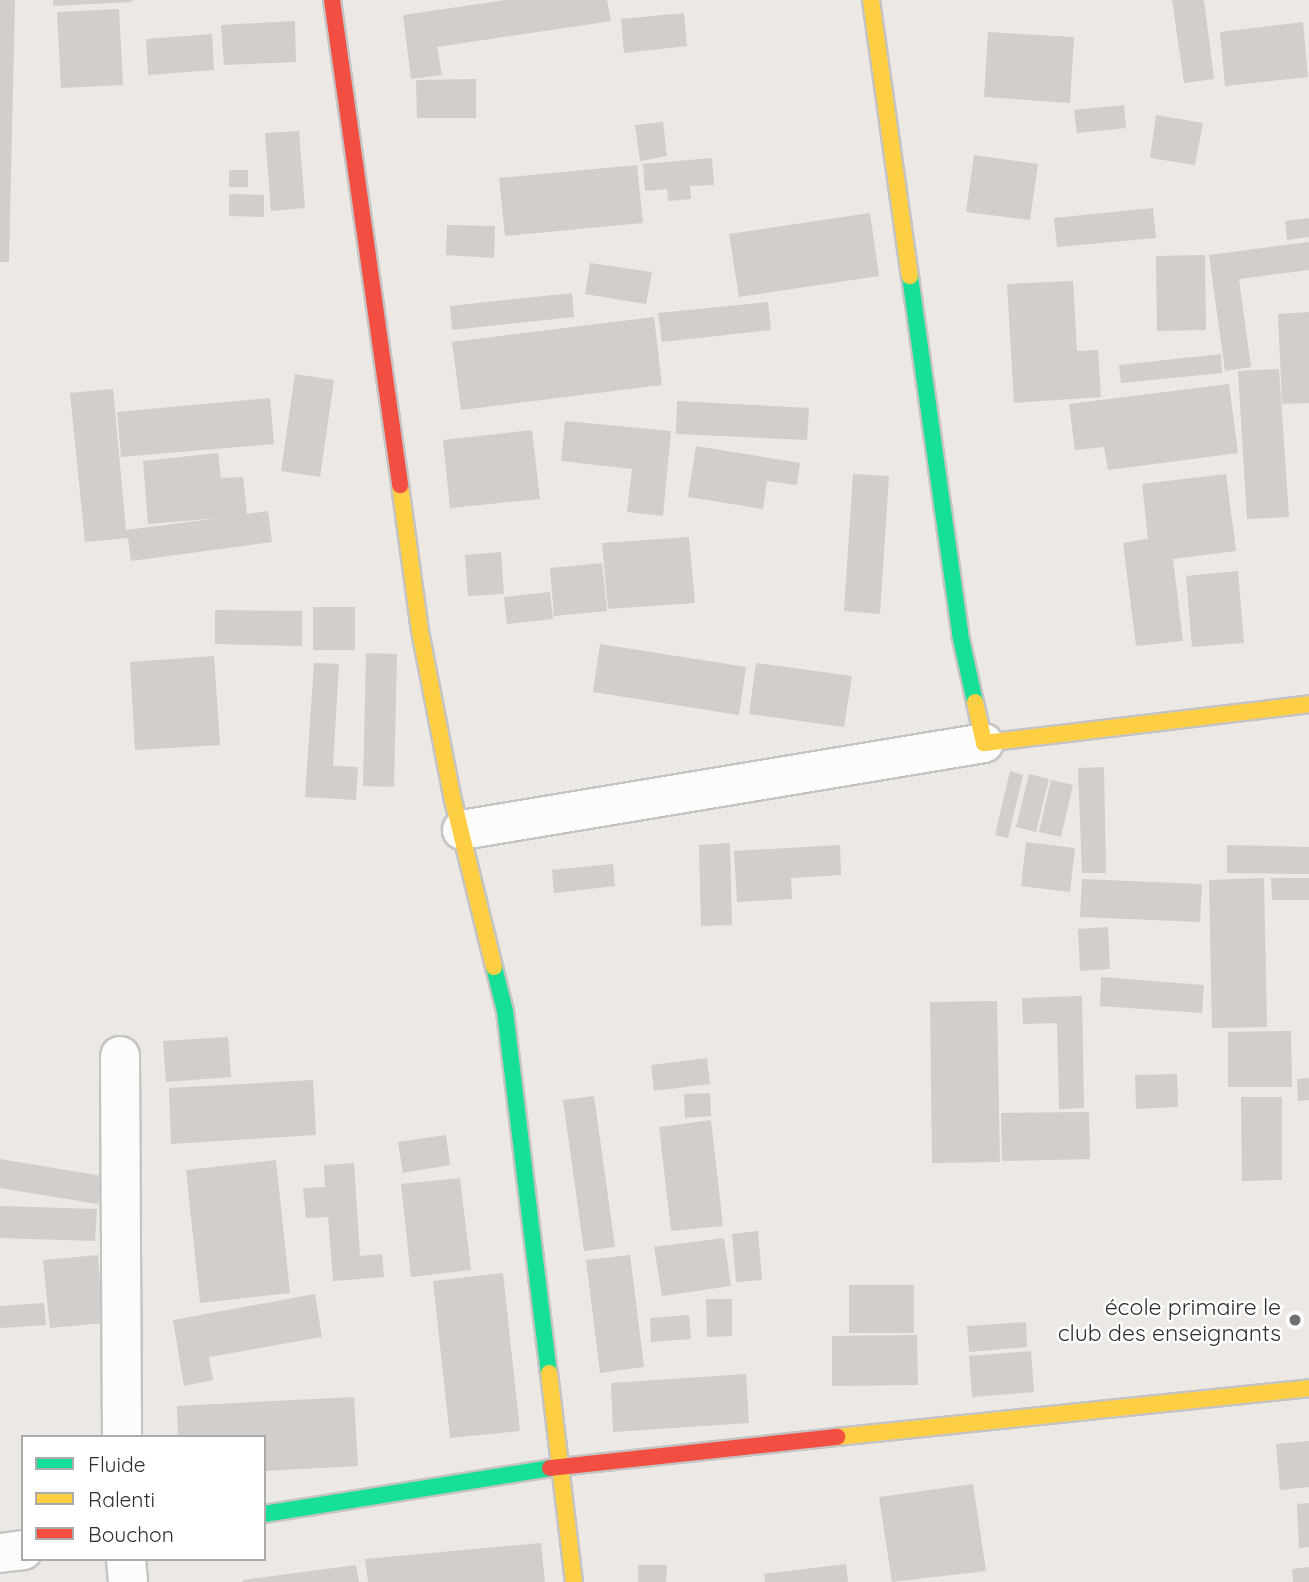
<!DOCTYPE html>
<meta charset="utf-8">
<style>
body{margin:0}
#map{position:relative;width:1309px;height:1582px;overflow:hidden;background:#ece8e4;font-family:Quicksand,sans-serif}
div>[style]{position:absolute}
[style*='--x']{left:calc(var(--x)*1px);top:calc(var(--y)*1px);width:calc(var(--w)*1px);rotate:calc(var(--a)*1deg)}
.building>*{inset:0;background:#d1cecb}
.roads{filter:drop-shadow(2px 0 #c5c4c5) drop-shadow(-2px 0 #c5c4c5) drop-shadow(0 2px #c5c4c5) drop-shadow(0 -2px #c5c4c5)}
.street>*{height:38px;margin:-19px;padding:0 19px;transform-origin:19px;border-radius:19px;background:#fcfcfb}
.fast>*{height:16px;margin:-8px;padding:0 8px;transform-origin:8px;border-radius:8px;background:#16e098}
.slow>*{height:16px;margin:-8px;padding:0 8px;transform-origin:8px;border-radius:8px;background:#ffcf43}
.jam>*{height:16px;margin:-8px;padding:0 8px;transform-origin:8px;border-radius:8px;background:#f24e42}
.dots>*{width:19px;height:19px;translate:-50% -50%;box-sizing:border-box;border:4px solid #fff;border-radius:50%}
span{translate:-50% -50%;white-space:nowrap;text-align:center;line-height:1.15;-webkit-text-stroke:5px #fff;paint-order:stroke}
.poi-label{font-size:23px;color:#2e2e2e}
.right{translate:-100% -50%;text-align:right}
.legend{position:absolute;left:21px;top:1435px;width:245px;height:126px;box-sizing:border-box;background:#fff;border:2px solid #ababab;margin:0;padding:9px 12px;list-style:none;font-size:21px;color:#2e2e2e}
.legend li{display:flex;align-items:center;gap:14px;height:35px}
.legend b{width:35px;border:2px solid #ababab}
</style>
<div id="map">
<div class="building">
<div style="clip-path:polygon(0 0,15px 0,9px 262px,0 262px)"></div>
<div style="clip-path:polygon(53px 0,132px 0,132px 2px,53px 6px)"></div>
<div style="clip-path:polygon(506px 0,607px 0,611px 21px,437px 47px,442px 75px,411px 79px,403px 15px)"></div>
<div style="clip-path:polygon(1172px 0,1204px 0,1214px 79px,1184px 83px)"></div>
<div style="clip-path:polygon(119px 9px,123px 85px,61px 88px,57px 12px)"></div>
<div style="clip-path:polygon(684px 13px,687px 46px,624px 53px,621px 19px)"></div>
<div style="clip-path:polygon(295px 21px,296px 62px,224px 65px,221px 25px)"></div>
<div style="clip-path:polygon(1303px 22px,1308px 77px,1225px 86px,1220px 32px)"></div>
<div style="clip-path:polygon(988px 32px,1074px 37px,1070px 103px,984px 97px)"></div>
<div style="clip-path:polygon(212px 34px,214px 70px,148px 75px,146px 39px)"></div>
<div style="clip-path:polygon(476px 79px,476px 118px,417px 118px,416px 80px)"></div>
<div style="clip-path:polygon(1124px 105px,1126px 128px,1077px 133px,1074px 110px)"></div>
<div style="clip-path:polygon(1156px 115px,1203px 123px,1195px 165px,1150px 158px)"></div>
<div style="clip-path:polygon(663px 122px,667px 156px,640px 161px,635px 125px)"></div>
<div style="clip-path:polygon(299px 131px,305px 208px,271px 211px,265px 133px)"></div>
<div style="clip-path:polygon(974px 155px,1038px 164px,1030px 220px,966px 212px)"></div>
<div style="clip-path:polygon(712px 158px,714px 185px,690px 186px,691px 199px,668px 201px,667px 189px,645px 191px,643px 164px)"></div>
<div style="clip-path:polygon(637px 165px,643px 223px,505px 236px,499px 178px)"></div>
<div style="clip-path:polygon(229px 170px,248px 170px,248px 187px,229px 187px)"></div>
<div style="clip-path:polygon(229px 194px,264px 195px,264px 217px,229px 216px)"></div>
<div style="clip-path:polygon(1153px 208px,1156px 238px,1057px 247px,1054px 218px)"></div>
<div style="clip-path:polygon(870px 213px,879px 276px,739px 297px,729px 234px)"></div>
<div style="clip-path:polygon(1309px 218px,1309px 237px,1287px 240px,1285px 221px)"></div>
<div style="clip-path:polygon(447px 225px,495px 226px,494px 258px,446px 255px)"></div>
<div style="clip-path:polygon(1309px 242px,1309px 270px,1239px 279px,1251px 367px,1225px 371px,1209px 255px)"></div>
<div style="clip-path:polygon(1205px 255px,1206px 330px,1157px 331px,1156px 256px)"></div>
<div style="clip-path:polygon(590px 263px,652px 272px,646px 304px,585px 294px)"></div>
<div style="clip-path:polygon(1073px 281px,1077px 351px,1098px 350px,1101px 397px,1014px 403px,1007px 284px)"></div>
<div style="clip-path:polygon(572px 293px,574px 317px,452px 330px,450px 306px)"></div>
<div style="clip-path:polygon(768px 302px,771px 330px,662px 342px,658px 313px)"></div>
<div style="clip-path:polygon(1309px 312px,1309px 403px,1282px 404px,1278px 314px)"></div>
<div style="clip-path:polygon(654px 317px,662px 385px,461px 410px,452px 342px)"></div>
<div style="clip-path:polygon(1221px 354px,1222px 373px,1121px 383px,1119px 365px)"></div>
<div style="clip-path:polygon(1279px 369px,1289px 517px,1247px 519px,1238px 371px)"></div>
<div style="clip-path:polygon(295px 374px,334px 380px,320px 477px,281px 471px)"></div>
<div style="clip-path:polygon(1229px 384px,1238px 453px,1108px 470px,1104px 447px,1075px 450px,1069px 404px)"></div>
<div style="clip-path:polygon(113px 389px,126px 530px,219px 518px,148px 524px,143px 461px,218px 453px,221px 478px,243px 477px,247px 514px,268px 511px,272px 542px,131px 561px,128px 538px,85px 542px,70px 393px)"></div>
<div style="clip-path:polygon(270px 398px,274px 444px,121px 457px,117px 412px)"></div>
<div style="clip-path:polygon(677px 401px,809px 408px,807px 440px,676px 434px)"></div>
<div style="clip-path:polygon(565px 421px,671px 431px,663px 516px,627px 512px,632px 469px,561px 461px)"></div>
<div style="clip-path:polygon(532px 430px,540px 499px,450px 508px,443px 440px)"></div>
<div style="clip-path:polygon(696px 446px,800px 463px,797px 485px,767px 481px,763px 509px,688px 497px)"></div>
<div style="clip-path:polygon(853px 474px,889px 476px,880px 614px,844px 611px)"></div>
<div style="clip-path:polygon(1226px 474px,1236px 551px,1173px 559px,1183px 641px,1136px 646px,1123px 543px,1148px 539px,1142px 484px)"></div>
<div style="clip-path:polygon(689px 537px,695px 603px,608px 609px,602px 543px)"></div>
<div style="clip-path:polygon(501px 552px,504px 594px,468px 596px,465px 555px)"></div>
<div style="clip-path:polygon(602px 563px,607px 611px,554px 616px,550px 568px)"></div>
<div style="clip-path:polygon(1238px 571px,1244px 643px,1192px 647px,1186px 576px)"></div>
<div style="clip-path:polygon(550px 592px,553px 619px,507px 624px,504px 597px)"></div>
<div style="clip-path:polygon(313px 607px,355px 607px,355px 650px,313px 650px)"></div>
<div style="clip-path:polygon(215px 610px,302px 611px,302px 646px,215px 644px)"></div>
<div style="clip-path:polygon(600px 644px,746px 667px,739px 715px,593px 692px)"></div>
<div style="clip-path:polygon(366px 653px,397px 654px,394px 787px,363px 786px)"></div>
<div style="clip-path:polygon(214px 656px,220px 745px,135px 750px,130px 662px)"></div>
<div style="clip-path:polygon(314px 663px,339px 664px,333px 766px,358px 767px,356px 800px,305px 797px)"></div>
<div style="clip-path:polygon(756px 663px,852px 676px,844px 727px,749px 714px)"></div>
<div style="clip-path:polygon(1104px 767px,1106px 873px,1082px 873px,1078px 768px)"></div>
<div style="clip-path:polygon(1010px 771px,1023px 775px,1008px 838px,995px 835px)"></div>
<div style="clip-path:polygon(1029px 774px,1049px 779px,1036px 832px,1016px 827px)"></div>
<div style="clip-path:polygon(1051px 780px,1073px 785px,1061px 837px,1039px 832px)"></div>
<div style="clip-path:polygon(1026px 842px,1075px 848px,1070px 892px,1021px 886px)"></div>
<div style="clip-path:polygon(730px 843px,732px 925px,701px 926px,699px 845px)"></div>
<div style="clip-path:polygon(840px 845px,841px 875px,791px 878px,792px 899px,737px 902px,734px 851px)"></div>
<div style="clip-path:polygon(1227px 845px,1309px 847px,1309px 874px,1227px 873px)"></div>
<div style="clip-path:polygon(613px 864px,615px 886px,554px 893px,552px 870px)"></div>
<div style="clip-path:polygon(1264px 878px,1267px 1027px,1212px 1028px,1209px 880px)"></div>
<div style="clip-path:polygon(1271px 878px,1309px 878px,1309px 900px,1272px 900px)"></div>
<div style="clip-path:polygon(1082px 879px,1202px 884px,1200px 922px,1080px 917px)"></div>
<div style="clip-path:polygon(1108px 927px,1110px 969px,1080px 971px,1078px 929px)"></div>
<div style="clip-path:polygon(1101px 977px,1204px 985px,1202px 1013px,1100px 1006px)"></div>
<div style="clip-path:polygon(1082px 996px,1084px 1108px,1059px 1109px,1057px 1023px,1023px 1024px,1022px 998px)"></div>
<div style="clip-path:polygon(997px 1001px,1000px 1162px,932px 1163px,930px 1002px)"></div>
<div style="clip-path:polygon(1291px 1031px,1292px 1087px,1228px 1087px,1228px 1032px)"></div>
<div style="clip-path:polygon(228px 1037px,231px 1077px,166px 1082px,163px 1041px)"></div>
<div style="clip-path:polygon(707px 1058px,710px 1084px,654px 1091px,651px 1065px)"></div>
<div style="clip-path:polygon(1177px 1074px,1178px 1107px,1136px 1109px,1135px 1075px)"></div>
<div style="clip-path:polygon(1309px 1078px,1309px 1100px,1298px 1101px,1297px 1079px)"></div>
<div style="clip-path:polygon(313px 1080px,316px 1135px,171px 1144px,169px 1088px)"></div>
<div style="clip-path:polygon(710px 1093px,711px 1116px,685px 1118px,684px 1094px)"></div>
<div style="clip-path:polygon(594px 1096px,615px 1247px,584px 1251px,563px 1100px)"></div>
<div style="clip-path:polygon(1241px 1097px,1282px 1097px,1282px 1180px,1242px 1181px)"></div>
<div style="clip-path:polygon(1089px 1112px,1090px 1159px,1002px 1161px,1001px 1113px)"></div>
<div style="clip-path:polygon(711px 1120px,723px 1226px,671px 1231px,659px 1127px)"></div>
<div style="clip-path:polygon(446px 1135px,450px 1165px,403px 1173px,398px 1142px)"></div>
<div style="clip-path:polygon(0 1159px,102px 1176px,98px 1204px,0 1188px)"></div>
<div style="clip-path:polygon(276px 1160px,290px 1293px,200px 1303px,186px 1170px)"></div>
<div style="clip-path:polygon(354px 1163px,360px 1256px,382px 1254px,384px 1277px,333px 1281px,328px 1217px,306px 1218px,303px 1188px,325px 1187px,324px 1165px)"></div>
<div style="clip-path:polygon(460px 1178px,471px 1270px,411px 1277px,401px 1184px)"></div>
<div style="clip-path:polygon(0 1206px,97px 1209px,95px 1241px,0 1238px)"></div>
<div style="clip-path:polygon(758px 1231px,762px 1280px,736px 1282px,732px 1234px)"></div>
<div style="clip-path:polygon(724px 1238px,731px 1286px,662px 1296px,654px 1247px)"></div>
<div style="clip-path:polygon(98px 1255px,104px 1323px,50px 1328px,43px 1260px)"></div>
<div style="clip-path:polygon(630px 1255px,644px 1367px,600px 1373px,586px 1260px)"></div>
<div style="clip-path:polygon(503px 1273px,520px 1431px,450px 1438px,433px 1281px)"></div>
<div style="clip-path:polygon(849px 1285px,914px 1285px,914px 1333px,849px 1333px)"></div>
<div style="clip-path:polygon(315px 1294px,322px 1337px,209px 1357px,213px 1380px,184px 1386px,173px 1320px)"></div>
<div style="clip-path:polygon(706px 1299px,732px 1299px,732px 1336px,707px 1337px)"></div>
<div style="clip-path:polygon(44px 1303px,46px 1325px,0 1328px,0 1306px)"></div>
<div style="clip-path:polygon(689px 1315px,691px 1339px,651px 1342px,650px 1318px)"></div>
<div style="clip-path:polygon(1026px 1322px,1027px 1347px,969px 1352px,967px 1326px)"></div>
<div style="clip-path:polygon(917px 1335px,918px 1385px,832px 1386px,832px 1336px)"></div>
<div style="clip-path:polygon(1031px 1351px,1034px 1392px,972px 1397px,969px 1356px)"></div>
<div style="clip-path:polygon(746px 1374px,749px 1423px,613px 1432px,611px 1383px)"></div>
<div style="clip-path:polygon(354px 1397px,358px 1466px,264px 1471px,264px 1437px,178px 1437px,177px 1406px)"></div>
<div style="clip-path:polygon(1309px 1441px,1309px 1487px,1280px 1490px,1276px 1444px)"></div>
<div style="clip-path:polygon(973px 1484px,986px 1571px,892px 1582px,879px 1497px)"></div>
<div style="clip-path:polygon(1309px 1503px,1309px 1547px,1299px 1548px,1297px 1504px)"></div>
<div style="clip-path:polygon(541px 1543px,545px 1582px,368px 1582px,365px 1559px)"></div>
<div style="clip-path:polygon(846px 1564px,848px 1582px,765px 1582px,764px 1574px)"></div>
<div style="clip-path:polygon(356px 1565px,359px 1582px,243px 1582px,243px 1580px)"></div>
<div style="clip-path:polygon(638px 1565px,667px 1565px,666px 1582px,638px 1582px)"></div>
<div style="clip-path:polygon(1309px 1567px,1309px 1582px,1293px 1582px,1292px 1569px)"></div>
</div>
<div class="roads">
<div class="street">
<div style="--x:462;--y:830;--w:529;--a:-9.46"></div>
<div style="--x:120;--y:1056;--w:381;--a:89.7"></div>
<div style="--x:0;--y:1553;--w:23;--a:-7"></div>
<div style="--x:126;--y:1559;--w:23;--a:85"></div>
</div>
<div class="fast">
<div style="--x:910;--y:276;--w:361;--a:82"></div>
<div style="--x:960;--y:634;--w:70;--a:77.6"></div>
<div style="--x:494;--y:967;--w:45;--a:76"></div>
<div style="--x:505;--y:1011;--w:365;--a:83.1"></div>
<div style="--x:264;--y:1514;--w:290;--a:-9.1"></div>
</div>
<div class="slow">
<div style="--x:871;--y:0;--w:279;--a:82"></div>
<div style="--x:400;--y:485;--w:147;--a:82.2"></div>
<div style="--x:420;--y:631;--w:172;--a:79"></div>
<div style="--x:453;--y:800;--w:172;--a:76.2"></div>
<div style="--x:975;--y:702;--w:42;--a:77.6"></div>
<div style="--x:984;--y:743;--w:327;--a:-6.8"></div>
<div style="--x:549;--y:1373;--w:210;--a:83.2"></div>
<div style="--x:837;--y:1437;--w:475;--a:-5.9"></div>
</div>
<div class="jam">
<div style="--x:332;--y:0;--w:490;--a:82"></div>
<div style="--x:550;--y:1468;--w:289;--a:-6.2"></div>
</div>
</div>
<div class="dots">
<div style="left:1295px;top:1320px;background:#706f6e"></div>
</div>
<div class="poi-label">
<span class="right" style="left:1281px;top:1320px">école primaire le<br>club des enseignants</span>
</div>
<ul class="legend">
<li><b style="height:9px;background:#16e098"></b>Fluide</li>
<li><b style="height:9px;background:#ffcf43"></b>Ralenti</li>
<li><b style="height:9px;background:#f24e42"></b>Bouchon</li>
</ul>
</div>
